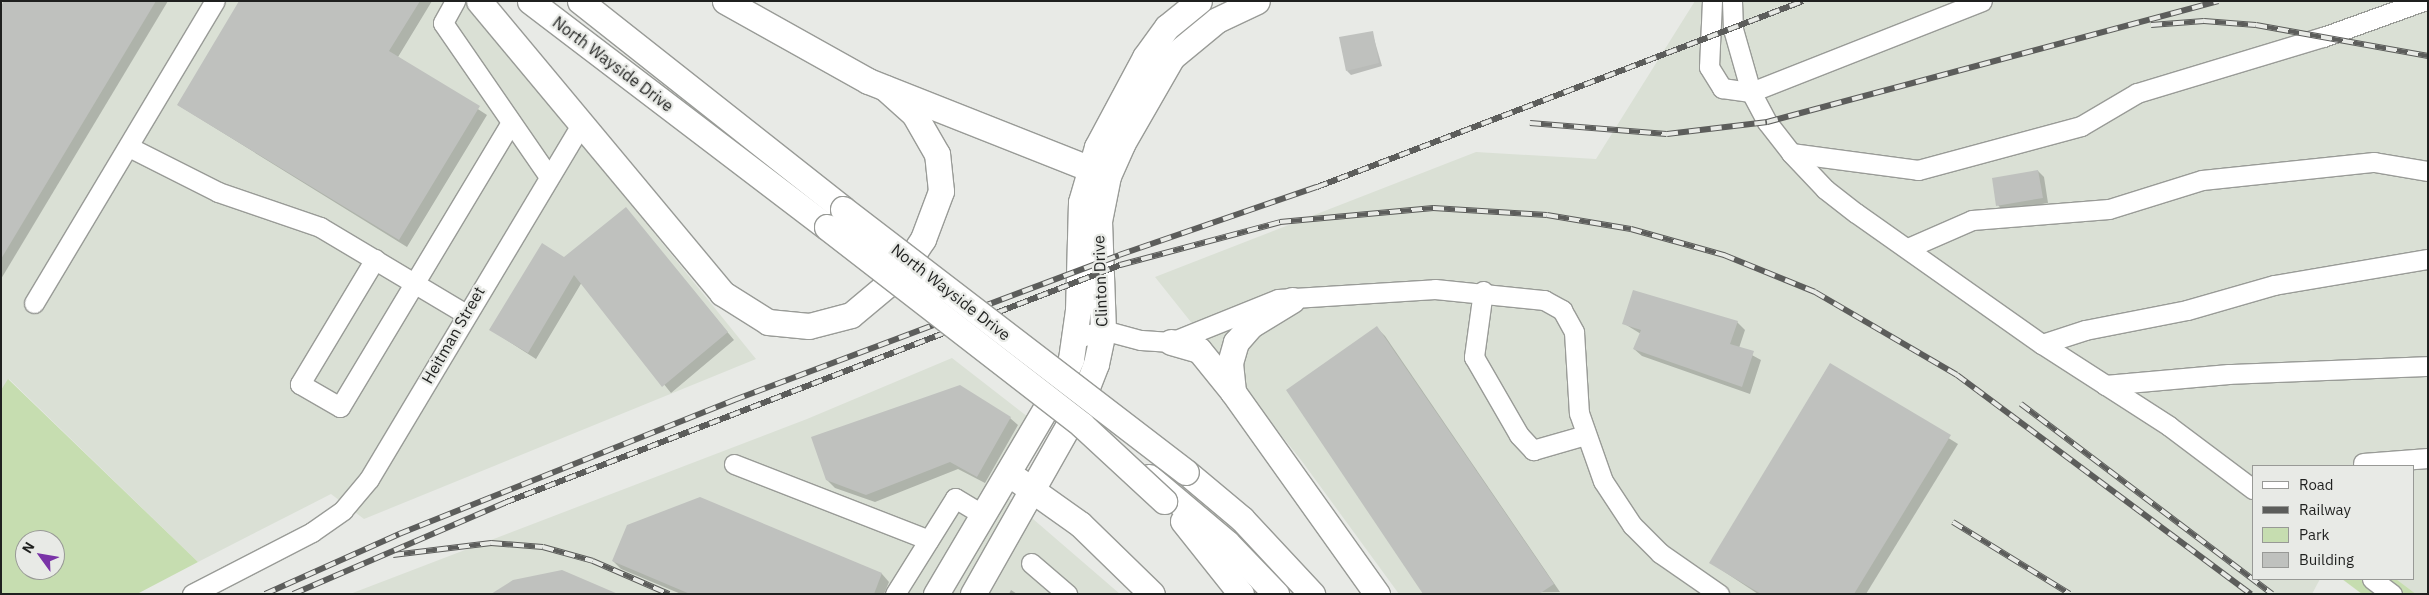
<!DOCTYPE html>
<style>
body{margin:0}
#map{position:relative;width:2429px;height:595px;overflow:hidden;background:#e8eae6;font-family:"IBM Plex Sans",sans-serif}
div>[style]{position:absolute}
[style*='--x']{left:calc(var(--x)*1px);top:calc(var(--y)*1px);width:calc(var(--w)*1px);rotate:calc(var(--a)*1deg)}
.built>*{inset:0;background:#dae0d5}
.green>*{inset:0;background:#c6ddb0}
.shadow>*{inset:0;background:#0003}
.building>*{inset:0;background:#bfc1be}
.roads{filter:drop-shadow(1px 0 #999b97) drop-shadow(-1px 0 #999b97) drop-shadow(0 1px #999b97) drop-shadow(0 -1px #999b97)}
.minor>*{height:19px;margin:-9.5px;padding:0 9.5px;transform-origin:9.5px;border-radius:9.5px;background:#fff}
.major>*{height:25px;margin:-12.5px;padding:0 12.5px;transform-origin:12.5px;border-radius:12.5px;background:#fff}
.rail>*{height:5.5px;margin-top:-2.75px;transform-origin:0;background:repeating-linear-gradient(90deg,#e8eae6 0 11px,#5c5d5b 0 22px);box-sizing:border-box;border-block:1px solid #5c5d5b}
.bridges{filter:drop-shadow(1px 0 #999b97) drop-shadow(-1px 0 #999b97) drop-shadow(0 1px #999b97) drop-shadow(0 -1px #999b97)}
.major-bridge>*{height:25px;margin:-12.5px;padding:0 12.5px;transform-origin:12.5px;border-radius:12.5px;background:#fff}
span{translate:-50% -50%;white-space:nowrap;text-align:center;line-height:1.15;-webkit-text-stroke:4.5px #e8eae6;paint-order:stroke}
.street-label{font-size:16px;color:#1f201f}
.frame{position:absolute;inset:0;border:2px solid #1f201f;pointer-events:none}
.legend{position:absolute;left:2252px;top:465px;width:162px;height:115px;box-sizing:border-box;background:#e8eae6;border:1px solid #989996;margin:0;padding:6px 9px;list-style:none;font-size:15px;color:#1f201f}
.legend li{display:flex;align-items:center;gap:10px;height:25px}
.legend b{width:25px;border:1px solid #989996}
.north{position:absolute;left:15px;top:530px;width:50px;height:50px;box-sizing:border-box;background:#e8eae6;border:1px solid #989996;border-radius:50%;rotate:302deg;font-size:14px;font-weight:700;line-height:20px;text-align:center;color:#1f201f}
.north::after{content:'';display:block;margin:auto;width:18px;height:22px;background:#7a34a7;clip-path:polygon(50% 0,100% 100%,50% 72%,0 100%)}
</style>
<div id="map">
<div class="built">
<div style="clip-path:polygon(1px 1px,466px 1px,756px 359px,364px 519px,331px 494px,198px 562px,9px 379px,1px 390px)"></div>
<div style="clip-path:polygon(1695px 1px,2428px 1px,2428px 594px,2416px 594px,2396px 579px,2413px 579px,2413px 466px,2253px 466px,2253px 579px,2320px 579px,2312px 594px,1399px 594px,1301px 460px,1155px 277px,1476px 152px,1596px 159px)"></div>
<div style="clip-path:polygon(952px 358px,1028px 417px,989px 481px,1120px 594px,350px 594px,807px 419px)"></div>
</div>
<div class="green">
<div style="clip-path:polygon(evenodd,8px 379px,198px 562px,137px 594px,1px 594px,1px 390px,8px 379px,25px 540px,55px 540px,55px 570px,25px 570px,25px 540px)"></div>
<div style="clip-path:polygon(2342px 579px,2396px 579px,2416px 594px,2362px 594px)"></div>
</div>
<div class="shadow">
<div style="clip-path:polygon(6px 1px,168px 1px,1px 279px,1px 9px)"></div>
<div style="clip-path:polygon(241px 1px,432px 1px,398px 57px,487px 115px,407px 247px,178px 105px)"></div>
<div style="clip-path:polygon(1372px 32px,1382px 66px,1351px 75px,1347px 71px)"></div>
<div style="clip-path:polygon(2038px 171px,2044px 177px,2048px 203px,2003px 211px,1998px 205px)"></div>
<div style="clip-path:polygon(626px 209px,734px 340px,671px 393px,582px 282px,536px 359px,491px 330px)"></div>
<div style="clip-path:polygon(1737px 322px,1745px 330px,1739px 348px,1761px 360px,1750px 394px,1642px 356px,1634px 349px,1641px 334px,1623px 323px)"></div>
<div style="clip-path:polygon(1377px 328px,1385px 336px,1560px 592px,1424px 594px)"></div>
<div style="clip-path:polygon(1830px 364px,1958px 444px,1866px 594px,1758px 594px,1711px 563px)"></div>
<div style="clip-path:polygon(1010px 418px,1018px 425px,985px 483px,958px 469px,875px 502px,835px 488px,827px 480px)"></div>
<div style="clip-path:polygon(700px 498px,882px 574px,889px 582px,884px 594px,681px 594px,621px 569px,613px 561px)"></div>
<div style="clip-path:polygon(1011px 590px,1017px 594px,1009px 594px)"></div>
</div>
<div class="building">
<div style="clip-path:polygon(4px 1px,156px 1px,1px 259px,1px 6px)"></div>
<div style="clip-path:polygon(239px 1px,420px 1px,389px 51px,480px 106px,399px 240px,177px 105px)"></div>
<div style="clip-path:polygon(1373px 31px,1379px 63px,1346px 71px,1339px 37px)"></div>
<div style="clip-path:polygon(2038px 170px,2043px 198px,1996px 206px,1992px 178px)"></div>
<div style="clip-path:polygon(626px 207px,728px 332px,662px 387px,574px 275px,528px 353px,489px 330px,542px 243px,564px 257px)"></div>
<div style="clip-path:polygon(1633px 290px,1738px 321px,1730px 344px,1754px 351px,1742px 387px,1633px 349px,1641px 330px,1622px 324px)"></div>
<div style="clip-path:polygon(1377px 326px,1554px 584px,1539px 594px,1423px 594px,1286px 390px)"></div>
<div style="clip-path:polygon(1830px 363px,1951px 435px,1854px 594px,1761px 594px,1709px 563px)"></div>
<div style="clip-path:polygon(960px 385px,1011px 417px,977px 477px,950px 462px,866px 495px,826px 480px,811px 437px)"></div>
<div style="clip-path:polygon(700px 497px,882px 573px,874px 594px,690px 594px,612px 561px,627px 525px)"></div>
<div style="clip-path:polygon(562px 570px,618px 594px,491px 594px,513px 580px)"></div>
</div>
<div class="roads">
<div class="minor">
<div style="--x:455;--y:1;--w:25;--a:119"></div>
<div style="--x:443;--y:23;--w:185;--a:55.4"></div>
<div style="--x:1712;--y:1;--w:66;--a:92.6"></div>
<div style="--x:1709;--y:67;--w:25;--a:58"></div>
<div style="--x:1722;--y:88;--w:29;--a:8"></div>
<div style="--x:1751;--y:92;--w:248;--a:-21.5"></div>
<div style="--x:1732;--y:1;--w:28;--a:88"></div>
<div style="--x:1733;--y:29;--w:66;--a:74.1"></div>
<div style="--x:1751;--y:92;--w:34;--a:62"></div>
<div style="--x:1767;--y:122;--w:39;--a:52"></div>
<div style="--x:1791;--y:153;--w:128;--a:7.6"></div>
<div style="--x:1918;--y:170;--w:169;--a:-15.1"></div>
<div style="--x:2081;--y:126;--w:65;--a:-30.5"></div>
<div style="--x:2137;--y:93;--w:194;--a:-16.8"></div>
<div style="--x:2323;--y:37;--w:106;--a:-19.8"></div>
<div style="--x:129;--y:147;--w:100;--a:26.8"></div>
<div style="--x:218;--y:192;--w:108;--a:18.9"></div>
<div style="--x:320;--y:227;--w:170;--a:30.8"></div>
<div style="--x:1791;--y:153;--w:50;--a:46.6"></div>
<div style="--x:1825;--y:189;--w:39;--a:38"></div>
<div style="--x:1856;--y:213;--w:228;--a:35.2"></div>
<div style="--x:2042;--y:344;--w:151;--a:32.8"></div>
<div style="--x:2169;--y:426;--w:105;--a:36.9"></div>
<div style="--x:1908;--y:248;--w:70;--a:-23.6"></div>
<div style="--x:1972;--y:220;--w:137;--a:-4.6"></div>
<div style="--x:2109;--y:209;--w:97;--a:-17.3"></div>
<div style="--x:2202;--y:180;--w:173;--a:-6"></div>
<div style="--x:2374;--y:162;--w:55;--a:9.5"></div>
<div style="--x:375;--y:259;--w:146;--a:121"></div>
<div style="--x:300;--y:384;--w:46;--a:29.9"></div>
<div style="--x:340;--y:407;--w:332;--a:-59"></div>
<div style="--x:1483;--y:291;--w:67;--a:97.8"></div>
<div style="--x:1474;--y:357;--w:90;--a:60"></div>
<div style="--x:1519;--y:435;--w:21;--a:47"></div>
<div style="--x:1533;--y:450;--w:54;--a:-16.1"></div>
<div style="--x:34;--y:303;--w:352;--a:-59.1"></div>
<div style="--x:1075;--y:339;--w:29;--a:-18"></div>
<div style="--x:1103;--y:330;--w:39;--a:15"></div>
<div style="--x:1141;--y:340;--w:30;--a:4"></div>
<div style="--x:1171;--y:342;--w:115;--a:-21.9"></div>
<div style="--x:1278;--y:299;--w:157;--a:-3.6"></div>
<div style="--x:1435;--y:289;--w:110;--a:5.8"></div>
<div style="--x:1544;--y:300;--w:21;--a:29"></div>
<div style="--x:1562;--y:310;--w:25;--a:61"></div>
<div style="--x:1574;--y:332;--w:81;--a:86.5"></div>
<div style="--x:1579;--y:413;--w:72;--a:70.6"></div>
<div style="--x:1603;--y:481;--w:53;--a:56.6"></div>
<div style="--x:1632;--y:525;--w:40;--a:45"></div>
<div style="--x:1660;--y:553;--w:72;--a:34.8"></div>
<div style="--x:2042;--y:344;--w:45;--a:-18"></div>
<div style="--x:2085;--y:330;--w:104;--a:-11.1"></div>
<div style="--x:2187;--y:310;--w:91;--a:-16"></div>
<div style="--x:2274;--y:285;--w:156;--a:-9.6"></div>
<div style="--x:2105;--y:385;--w:124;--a:-5.1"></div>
<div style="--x:2229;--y:374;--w:199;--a:-2.3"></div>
<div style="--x:2363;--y:463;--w:65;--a:-4.4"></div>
<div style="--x:734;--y:464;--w:209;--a:21.3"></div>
<div style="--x:1031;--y:563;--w:48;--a:40.7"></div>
<div style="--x:2372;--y:579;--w:25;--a:37"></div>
<div style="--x:192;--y:594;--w:135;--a:-27.3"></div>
<div style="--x:312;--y:532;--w:38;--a:-35"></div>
<div style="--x:343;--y:510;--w:40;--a:-50"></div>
<div style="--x:369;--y:479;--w:411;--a:-59.1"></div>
<div style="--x:895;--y:594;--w:113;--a:-58"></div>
<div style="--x:955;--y:498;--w:33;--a:31"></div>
</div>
<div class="major">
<div style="--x:479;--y:1;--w:380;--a:50.2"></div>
<div style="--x:722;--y:293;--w:54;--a:32.2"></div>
<div style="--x:768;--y:322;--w:41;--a:5.6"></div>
<div style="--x:809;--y:326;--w:43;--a:-14.7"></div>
<div style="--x:851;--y:315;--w:64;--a:-39.9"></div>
<div style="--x:900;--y:274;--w:42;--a:-56.7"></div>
<div style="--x:923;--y:239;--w:51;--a:-69.4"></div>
<div style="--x:941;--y:191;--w:37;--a:-96"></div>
<div style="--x:937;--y:154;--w:46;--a:-119.9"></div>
<div style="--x:914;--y:114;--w:39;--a:-138"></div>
<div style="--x:530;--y:1;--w:373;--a:37.3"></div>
<div style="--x:580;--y:1;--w:335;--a:38.3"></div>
<div style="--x:725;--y:1;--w:164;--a:29.2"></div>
<div style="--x:868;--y:81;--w:253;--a:21.6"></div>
<div style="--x:1292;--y:300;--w:48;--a:148.6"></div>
<div style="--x:1251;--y:325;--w:23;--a:131"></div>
<div style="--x:1236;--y:342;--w:22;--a:106"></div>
<div style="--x:1230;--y:363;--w:29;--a:84"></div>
<div style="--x:1233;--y:392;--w:248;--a:54.5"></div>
<div style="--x:1171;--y:342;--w:29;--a:16"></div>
<div style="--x:1199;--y:350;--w:54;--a:51"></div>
<div style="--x:1186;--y:472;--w:73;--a:40"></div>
<div style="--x:1242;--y:519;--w:103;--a:47"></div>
<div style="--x:1149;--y:477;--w:102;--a:40.2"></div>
<div style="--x:1227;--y:543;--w:71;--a:46.1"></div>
<div style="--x:1018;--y:480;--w:76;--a:35.4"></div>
<div style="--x:1080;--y:524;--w:100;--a:44.2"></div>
<div style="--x:1183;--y:521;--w:93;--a:51.5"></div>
<div style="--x:936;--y:594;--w:244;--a:-59.4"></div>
<div style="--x:1060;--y:384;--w:27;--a:-66"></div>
<div style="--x:1071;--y:359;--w:49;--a:-81.9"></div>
<div style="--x:1078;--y:310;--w:108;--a:-88.4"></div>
<div style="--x:1081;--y:202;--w:57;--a:-73.8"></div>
<div style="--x:1097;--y:147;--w:102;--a:-61.9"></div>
<div style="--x:1145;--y:57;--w:37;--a:-54"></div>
<div style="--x:1167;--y:27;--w:41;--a:-39.1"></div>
<div style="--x:973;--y:594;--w:217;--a:-60.5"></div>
<div style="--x:1080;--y:405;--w:44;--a:-68.7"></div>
<div style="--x:1096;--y:364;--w:35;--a:-78"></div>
<div style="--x:1103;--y:330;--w:109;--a:-92.1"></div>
<div style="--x:1099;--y:221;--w:46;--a:-78.7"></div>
<div style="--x:1108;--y:176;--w:35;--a:-66"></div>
<div style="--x:1122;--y:144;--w:100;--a:-60.1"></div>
<div style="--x:1172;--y:57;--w:58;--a:-39.4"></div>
<div style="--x:1217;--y:20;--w:44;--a:-25.4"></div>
</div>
</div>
<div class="rail">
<div style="--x:2151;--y:25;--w:53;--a:-4.3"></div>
<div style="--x:2204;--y:21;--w:52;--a:4.4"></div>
<div style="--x:2256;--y:25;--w:175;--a:10.2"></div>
<div style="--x:1530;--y:123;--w:137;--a:4.6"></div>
<div style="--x:1667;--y:134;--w:101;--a:-6.8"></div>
<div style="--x:1767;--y:122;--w:467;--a:-15"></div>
<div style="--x:2021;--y:404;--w:315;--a:37.1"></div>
<div style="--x:1953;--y:522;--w:137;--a:31.6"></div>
<div style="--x:393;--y:555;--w:99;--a:-7"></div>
<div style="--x:491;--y:543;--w:52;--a:4.4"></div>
<div style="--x:543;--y:547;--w:52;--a:15.6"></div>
<div style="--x:593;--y:561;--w:83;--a:23.5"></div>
<div style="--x:265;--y:594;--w:147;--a:-24.1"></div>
<div style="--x:399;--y:534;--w:361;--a:-21.8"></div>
<div style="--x:734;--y:400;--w:411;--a:-20.6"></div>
<div style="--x:1119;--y:255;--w:209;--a:-19"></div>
<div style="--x:1317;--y:187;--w:520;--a:-20.94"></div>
<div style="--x:293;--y:594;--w:230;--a:-23.3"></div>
<div style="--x:504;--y:503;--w:660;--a:-21.12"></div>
<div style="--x:1120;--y:265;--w:166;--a:-15"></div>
<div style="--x:1280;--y:222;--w:154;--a:-5.2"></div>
<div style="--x:1433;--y:208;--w:114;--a:3.5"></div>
<div style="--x:1547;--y:215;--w:85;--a:9.5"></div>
<div style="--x:1631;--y:229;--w:97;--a:15.6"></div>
<div style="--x:1724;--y:255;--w:98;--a:22.1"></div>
<div style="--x:1815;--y:292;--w:164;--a:30.3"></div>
<div style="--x:1957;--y:375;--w:367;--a:36.7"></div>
</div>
<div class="bridges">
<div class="major-bridge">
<div style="--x:843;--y:209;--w:432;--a:37.5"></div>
<div style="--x:827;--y:227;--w:323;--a:37.8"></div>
<div style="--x:1082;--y:425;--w:112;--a:42.8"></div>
</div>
</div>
<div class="street-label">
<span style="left:613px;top:64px;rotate:37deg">North Wayside Drive</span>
<span style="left:1100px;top:281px;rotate:-92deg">Clinton Drive</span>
<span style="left:951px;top:292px;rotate:38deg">North Wayside Drive</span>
<span style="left:453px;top:335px;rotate:-60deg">Heitman Street</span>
</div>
<div class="frame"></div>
<ul class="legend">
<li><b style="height:6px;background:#fff"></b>Road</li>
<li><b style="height:6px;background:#5c5d5b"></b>Railway</li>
<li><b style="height:14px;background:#c6ddb0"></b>Park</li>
<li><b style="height:14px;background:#bfc1be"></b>Building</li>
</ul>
<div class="north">N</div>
</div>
